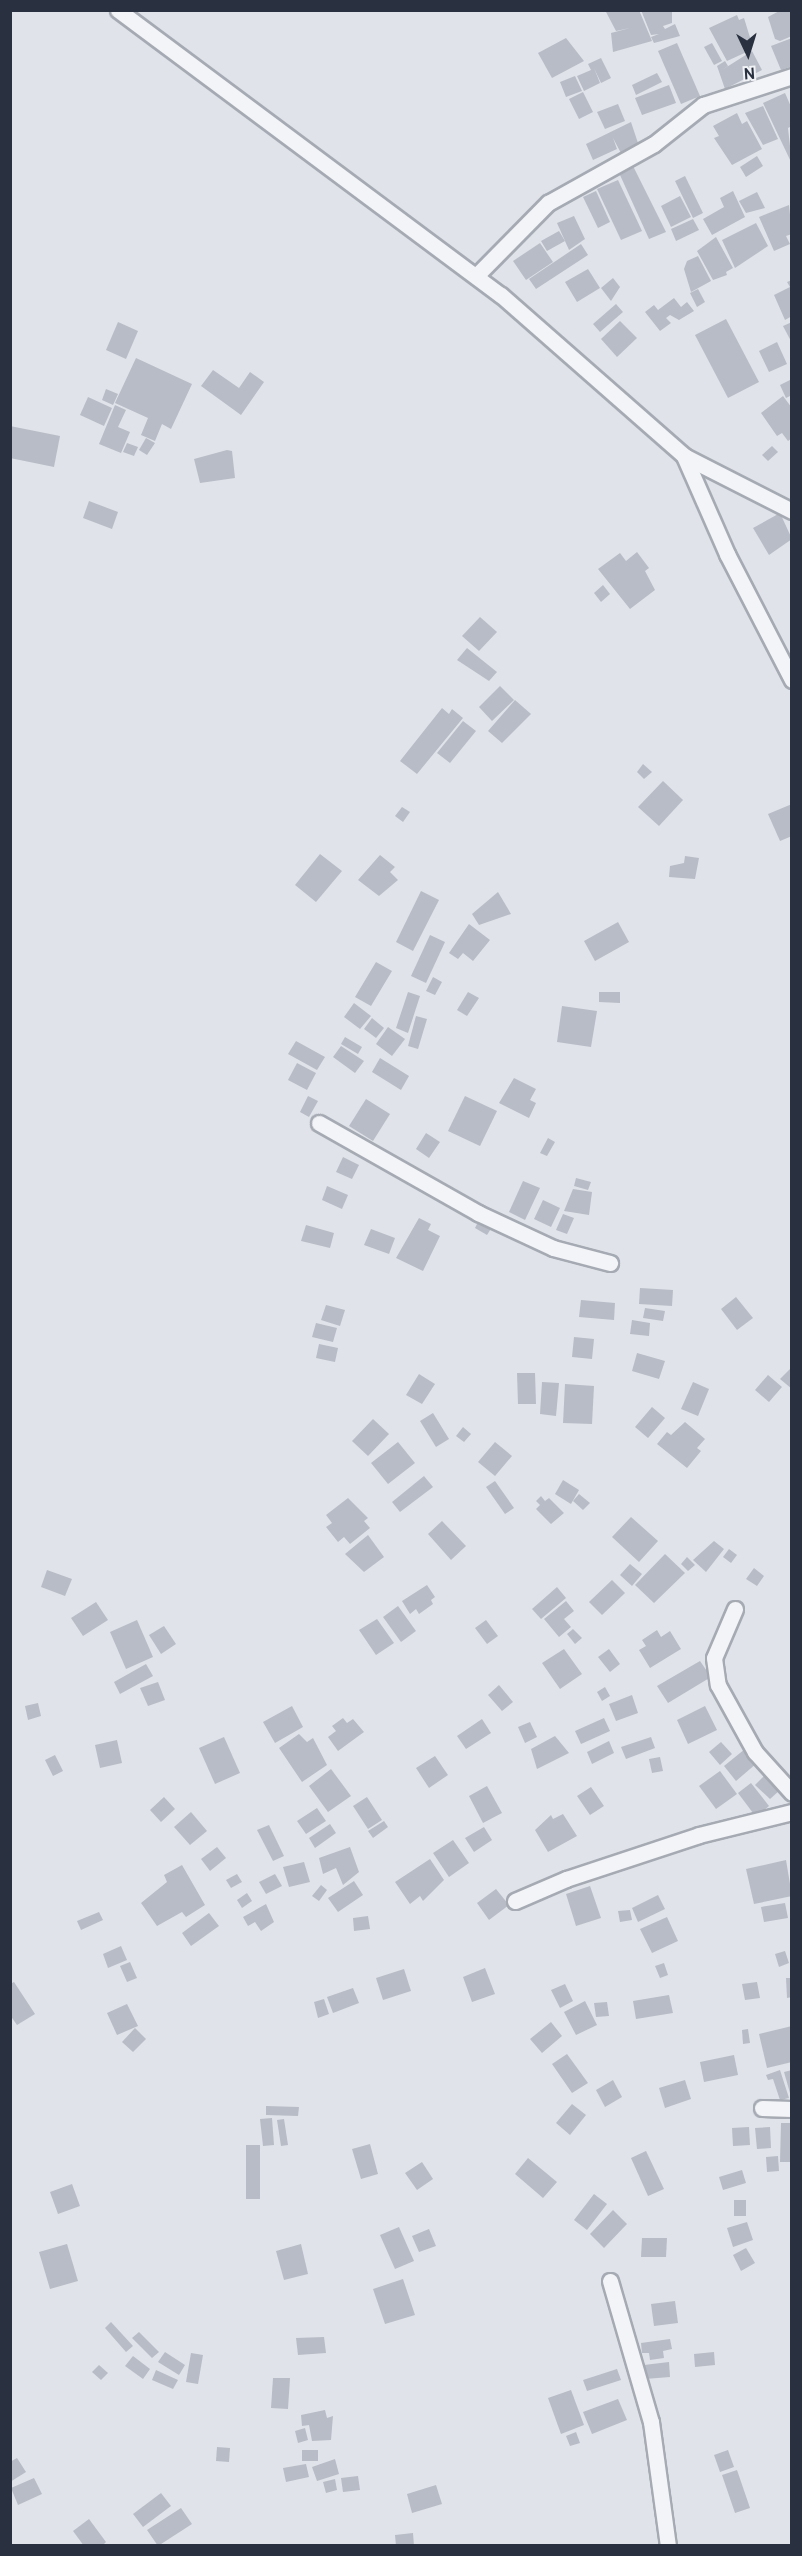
<!DOCTYPE html>
<style>
body{margin:0}
#map{position:relative;width:802px;height:2556px;overflow:hidden;background:#e0e3e9;font-family:Overpass,sans-serif}
div>[style]{position:absolute}
[style*='--x']{left:calc(var(--x)*1px);top:calc(var(--y)*1px);width:calc(var(--w)*1px);rotate:calc(var(--a)*1deg)}
.building>*{inset:0;background:#b8bcc6}
.roads{filter:drop-shadow(2px 0 #a5aab3) drop-shadow(-2px 0 #a5aab3) drop-shadow(0 2px #a5aab3) drop-shadow(0 -2px #a5aab3)}
.street>*{height:15px;margin:-7.5px;padding:0 7.5px;transform-origin:7.5px;border-radius:7.5px;background:#f3f4f7}
span{translate:-50% -50%;white-space:nowrap;text-align:center;line-height:1.15;-webkit-text-stroke:4.5px #f0f2f6;paint-order:stroke}
.frame{position:absolute;inset:0;border:12px solid #293040;pointer-events:none}
.north{position:absolute;left:718px;top:24px;width:60px;height:60px;-webkit-text-stroke:4px #f0f2f6;paint-order:stroke;rotate:176deg;font-size:16px;font-weight:700;line-height:24px;text-align:center;color:#293040}
.north::after{content:'';display:block;margin:auto;width:21px;height:27px;background:#293040;clip-path:polygon(50% 0,100% 100%,50% 72%,0 100%)}
</style>
<div id="map">
<div class="building">
<div style="clip-path:polygon(605px 10px,639px 10px,652px 41px,613px 52px,611px 33px,630px 28px,616px 31px)"></div>
<div style="clip-path:polygon(641px 10px,672px 10px,672px 23px,663px 26px,665px 29px,675px 24px,680px 36px,654px 43px,651px 37px,659px 34px,651px 35px)"></div>
<div style="clip-path:polygon(781px 10px,792px 10px,792px 36px,780px 41px,775px 39px,768px 17px)"></div>
<div style="clip-path:polygon(737px 15px,739px 20px,744px 18px,752px 44px,749px 46px,751px 50px,727px 61px,709px 28px)"></div>
<div style="clip-path:polygon(566px 38px,584px 61px,552px 78px,538px 53px)"></div>
<div style="clip-path:polygon(792px 38px,792px 66px,781px 70px,771px 46px)"></div>
<div style="clip-path:polygon(677px 43px,700px 96px,681px 104px,658px 51px)"></div>
<div style="clip-path:polygon(712px 43px,722px 61px,714px 65px,704px 47px)"></div>
<div style="clip-path:polygon(752px 51px,762px 70px,725px 89px,717px 66px,725px 61px,728px 66px,722px 70px)"></div>
<div style="clip-path:polygon(601px 58px,611px 78px,601px 83px,594px 68px,600px 83px,584px 91px,577px 76px,591px 70px,588px 64px)"></div>
<div style="clip-path:polygon(657px 73px,662px 82px,636px 95px,632px 85px)"></div>
<div style="clip-path:polygon(575px 76px,582px 91px,566px 97px,560px 82px)"></div>
<div style="clip-path:polygon(669px 85px,676px 103px,642px 115px,635px 98px)"></div>
<div style="clip-path:polygon(583px 92px,593px 112px,579px 119px,569px 99px)"></div>
<div style="clip-path:polygon(785px 93px,792px 109px,792px 126px,788px 128px,792px 164px,763px 103px)"></div>
<div style="clip-path:polygon(618px 104px,625px 121px,605px 129px,597px 112px)"></div>
<div style="clip-path:polygon(763px 106px,778px 139px,763px 145px,745px 113px)"></div>
<div style="clip-path:polygon(737px 113px,742px 124px,747px 121px,762px 149px,732px 165px,714px 138px,719px 136px,713px 126px)"></div>
<div style="clip-path:polygon(631px 122px,639px 146px,622px 155px,613px 138px,617px 149px,593px 160px,586px 144px)"></div>
<div style="clip-path:polygon(757px 156px,763px 166px,746px 177px,740px 167px)"></div>
<div style="clip-path:polygon(633px 166px,666px 232px,649px 239px,620px 175px)"></div>
<div style="clip-path:polygon(685px 176px,703px 213px,693px 218px,675px 181px)"></div>
<div style="clip-path:polygon(618px 180px,642px 231px,621px 240px,597px 189px)"></div>
<div style="clip-path:polygon(596px 191px,610px 222px,598px 228px,583px 197px)"></div>
<div style="clip-path:polygon(733px 191px,745px 217px,712px 235px,703px 219px,724px 207px,720px 198px)"></div>
<div style="clip-path:polygon(757px 192px,765px 208px,746px 213px,739px 201px)"></div>
<div style="clip-path:polygon(680px 196px,691px 217px,671px 227px,661px 206px)"></div>
<div style="clip-path:polygon(789px 205px,792px 234px,786px 236px,790px 244px,774px 251px,759px 217px)"></div>
<div style="clip-path:polygon(574px 216px,585px 239px,569px 250px,557px 223px)"></div>
<div style="clip-path:polygon(693px 219px,699px 230px,676px 241px,671px 229px)"></div>
<div style="clip-path:polygon(756px 223px,768px 246px,735px 268px,722px 240px)"></div>
<div style="clip-path:polygon(559px 231px,565px 241px,547px 251px,541px 241px)"></div>
<div style="clip-path:polygon(716px 237px,733px 268px,726px 272px,727px 275px,713px 280px,697px 251px)"></div>
<div style="clip-path:polygon(540px 243px,553px 262px,526px 280px,513px 261px)"></div>
<div style="clip-path:polygon(581px 244px,588px 255px,536px 289px,529px 279px)"></div>
<div style="clip-path:polygon(698px 256px,711px 281px,691px 292px,684px 269px,687px 261px)"></div>
<div style="clip-path:polygon(588px 269px,600px 288px,577px 302px,565px 282px)"></div>
<div style="clip-path:polygon(613px 278px,620px 287px,611px 301px,601px 288px)"></div>
<div style="clip-path:polygon(792px 280px,792px 316px,785px 320px,774px 295px,790px 287px,787px 282px)"></div>
<div style="clip-path:polygon(698px 289px,705px 302px,697px 307px,690px 293px)"></div>
<div style="clip-path:polygon(674px 298px,681px 307px,687px 302px,694px 311px,679px 320px,670px 315px,666px 318px,671px 323px,660px 331px,645px 312px,654px 305px,658px 310px)"></div>
<div style="clip-path:polygon(616px 304px,623px 312px,600px 332px,593px 324px)"></div>
<div style="clip-path:polygon(726px 319px,759px 382px,728px 398px,695px 335px)"></div>
<div style="clip-path:polygon(620px 321px,637px 338px,617px 357px,601px 339px)"></div>
<div style="clip-path:polygon(118px 322px,138px 331px,126px 359px,106px 350px)"></div>
<div style="clip-path:polygon(792px 322px,792px 343px,783px 326px)"></div>
<div style="clip-path:polygon(777px 342px,787px 364px,769px 372px,759px 351px)"></div>
<div style="clip-path:polygon(136px 358px,192px 384px,171px 429px,162px 424px,155px 441px,141px 435px,148px 418px,115px 403px)"></div>
<div style="clip-path:polygon(213px 370px,239px 388px,250px 372px,264px 382px,241px 415px,201px 386px)"></div>
<div style="clip-path:polygon(792px 379px,792px 395px,786px 398px,780px 385px)"></div>
<div style="clip-path:polygon(106px 389px,118px 394px,113px 405px,102px 400px)"></div>
<div style="clip-path:polygon(783px 396px,792px 408px,792px 438px,788px 441px,782px 433px,777px 436px,761px 413px)"></div>
<div style="clip-path:polygon(88px 397px,112px 408px,104px 426px,80px 415px)"></div>
<div style="clip-path:polygon(115px 405px,126px 410px,118px 427px,130px 432px,121px 453px,99px 444px)"></div>
<div style="clip-path:polygon(10px 426px,60px 436px,54px 467px,10px 458px)"></div>
<div style="clip-path:polygon(146px 438px,155px 443px,147px 455px,139px 450px)"></div>
<div style="clip-path:polygon(127px 443px,138px 447px,134px 456px,123px 452px)"></div>
<div style="clip-path:polygon(772px 446px,778px 452px,768px 461px,762px 455px)"></div>
<div style="clip-path:polygon(227px 450px,232px 451px,235px 478px,200px 483px,194px 459px)"></div>
<div style="clip-path:polygon(89px 501px,118px 512px,112px 529px,83px 518px)"></div>
<div style="clip-path:polygon(780px 513px,792px 539px,769px 555px,753px 528px)"></div>
<div style="clip-path:polygon(637px 552px,649px 568px,645px 571px,655px 590px,630px 609px,598px 569px,620px 553px,626px 561px)"></div>
<div style="clip-path:polygon(603px 585px,610px 594px,601px 602px,594px 593px)"></div>
<div style="clip-path:polygon(480px 617px,497px 632px,479px 651px,462px 636px)"></div>
<div style="clip-path:polygon(467px 648px,497px 672px,489px 681px,457px 660px)"></div>
<div style="clip-path:polygon(500px 686px,514px 700px,492px 721px,479px 707px)"></div>
<div style="clip-path:polygon(515px 700px,531px 714px,502px 743px,488px 731px)"></div>
<div style="clip-path:polygon(442px 708px,449px 714px,452px 709px,463px 718px,417px 774px,400px 761px)"></div>
<div style="clip-path:polygon(463px 721px,476px 731px,450px 763px,437px 753px)"></div>
<div style="clip-path:polygon(643px 764px,652px 772px,644px 779px,637px 772px)"></div>
<div style="clip-path:polygon(663px 781px,683px 800px,659px 826px,638px 807px)"></div>
<div style="clip-path:polygon(792px 804px,792px 836px,780px 841px,768px 814px)"></div>
<div style="clip-path:polygon(402px 807px,410px 812px,403px 822px,395px 816px)"></div>
<div style="clip-path:polygon(320px 854px,342px 871px,316px 902px,295px 885px)"></div>
<div style="clip-path:polygon(380px 855px,395px 867px,390px 872px,398px 880px,379px 896px,358px 880px)"></div>
<div style="clip-path:polygon(685px 856px,699px 858px,695px 879px,669px 877px,670px 866px,684px 863px)"></div>
<div style="clip-path:polygon(421px 891px,439px 900px,413px 951px,396px 942px)"></div>
<div style="clip-path:polygon(498px 892px,511px 914px,479px 925px,472px 914px)"></div>
<div style="clip-path:polygon(618px 922px,629px 942px,595px 961px,584px 941px)"></div>
<div style="clip-path:polygon(469px 924px,490px 940px,473px 961px,463px 953px,458px 959px,449px 953px)"></div>
<div style="clip-path:polygon(430px 935px,445px 942px,426px 983px,411px 976px)"></div>
<div style="clip-path:polygon(376px 962px,392px 971px,371px 1006px,355px 997px)"></div>
<div style="clip-path:polygon(433px 977px,442px 982px,435px 995px,426px 991px)"></div>
<div style="clip-path:polygon(408px 992px,420px 996px,408px 1033px,396px 1028px)"></div>
<div style="clip-path:polygon(468px 992px,479px 998px,467px 1016px,457px 1010px)"></div>
<div style="clip-path:polygon(599px 992px,620px 992px,620px 1003px,599px 1002px)"></div>
<div style="clip-path:polygon(354px 1003px,371px 1016px,360px 1029px,344px 1017px)"></div>
<div style="clip-path:polygon(562px 1006px,597px 1011px,591px 1047px,557px 1042px)"></div>
<div style="clip-path:polygon(416px 1016px,427px 1019px,418px 1049px,408px 1046px)"></div>
<div style="clip-path:polygon(372px 1018px,384px 1028px,376px 1038px,364px 1029px)"></div>
<div style="clip-path:polygon(388px 1027px,405px 1039px,392px 1056px,376px 1044px)"></div>
<div style="clip-path:polygon(345px 1037px,362px 1047px,358px 1054px,341px 1044px)"></div>
<div style="clip-path:polygon(296px 1041px,325px 1057px,317px 1070px,288px 1054px)"></div>
<div style="clip-path:polygon(341px 1046px,364px 1061px,355px 1073px,333px 1057px)"></div>
<div style="clip-path:polygon(380px 1058px,409px 1076px,401px 1090px,372px 1072px)"></div>
<div style="clip-path:polygon(297px 1063px,316px 1073px,307px 1090px,288px 1080px)"></div>
<div style="clip-path:polygon(514px 1078px,536px 1089px,530px 1100px,536px 1103px,529px 1118px,499px 1103px)"></div>
<div style="clip-path:polygon(308px 1096px,318px 1101px,309px 1117px,300px 1112px)"></div>
<div style="clip-path:polygon(465px 1096px,497px 1111px,480px 1146px,448px 1131px)"></div>
<div style="clip-path:polygon(366px 1099px,390px 1114px,373px 1141px,349px 1126px)"></div>
<div style="clip-path:polygon(426px 1133px,440px 1142px,429px 1158px,416px 1149px)"></div>
<div style="clip-path:polygon(548px 1138px,555px 1142px,547px 1156px,540px 1153px)"></div>
<div style="clip-path:polygon(343px 1157px,359px 1165px,352px 1179px,336px 1172px)"></div>
<div style="clip-path:polygon(576px 1178px,591px 1182px,588px 1190px,574px 1186px)"></div>
<div style="clip-path:polygon(523px 1181px,540px 1188px,525px 1220px,509px 1212px)"></div>
<div style="clip-path:polygon(327px 1186px,348px 1195px,342px 1209px,322px 1200px)"></div>
<div style="clip-path:polygon(573px 1189px,592px 1192px,589px 1215px,564px 1211px)"></div>
<div style="clip-path:polygon(543px 1200px,560px 1208px,551px 1227px,534px 1219px)"></div>
<div style="clip-path:polygon(563px 1214px,574px 1218px,567px 1234px,556px 1230px)"></div>
<div style="clip-path:polygon(419px 1218px,431px 1224px,428px 1230px,440px 1236px,423px 1271px,396px 1258px)"></div>
<div style="clip-path:polygon(479px 1220px,492px 1227px,487px 1235px,475px 1228px)"></div>
<div style="clip-path:polygon(306px 1225px,334px 1233px,330px 1248px,301px 1241px)"></div>
<div style="clip-path:polygon(371px 1229px,395px 1238px,389px 1254px,364px 1245px)"></div>
<div style="clip-path:polygon(640px 1288px,673px 1290px,672px 1306px,639px 1304px)"></div>
<div style="clip-path:polygon(736px 1297px,753px 1318px,737px 1330px,721px 1309px)"></div>
<div style="clip-path:polygon(581px 1300px,615px 1303px,614px 1320px,579px 1317px)"></div>
<div style="clip-path:polygon(326px 1305px,345px 1310px,340px 1326px,321px 1320px)"></div>
<div style="clip-path:polygon(645px 1308px,665px 1311px,663px 1321px,643px 1318px)"></div>
<div style="clip-path:polygon(632px 1320px,650px 1323px,649px 1336px,630px 1334px)"></div>
<div style="clip-path:polygon(316px 1323px,337px 1328px,333px 1342px,312px 1337px)"></div>
<div style="clip-path:polygon(574px 1337px,594px 1339px,592px 1359px,572px 1357px)"></div>
<div style="clip-path:polygon(319px 1344px,338px 1348px,335px 1362px,316px 1358px)"></div>
<div style="clip-path:polygon(637px 1353px,665px 1361px,659px 1379px,632px 1371px)"></div>
<div style="clip-path:polygon(792px 1367px,792px 1389px,780px 1379px)"></div>
<div style="clip-path:polygon(517px 1373px,535px 1373px,536px 1404px,518px 1404px)"></div>
<div style="clip-path:polygon(419px 1374px,435px 1384px,422px 1404px,406px 1395px)"></div>
<div style="clip-path:polygon(768px 1375px,782px 1387px,769px 1402px,755px 1390px)"></div>
<div style="clip-path:polygon(542px 1382px,559px 1383px,556px 1416px,540px 1414px)"></div>
<div style="clip-path:polygon(693px 1382px,709px 1389px,698px 1416px,681px 1409px)"></div>
<div style="clip-path:polygon(565px 1384px,594px 1386px,592px 1424px,563px 1423px)"></div>
<div style="clip-path:polygon(652px 1407px,665px 1418px,648px 1438px,635px 1427px)"></div>
<div style="clip-path:polygon(433px 1413px,449px 1439px,436px 1447px,420px 1421px)"></div>
<div style="clip-path:polygon(373px 1419px,389px 1434px,368px 1456px,352px 1441px)"></div>
<div style="clip-path:polygon(685px 1422px,705px 1439px,697px 1448px,701px 1451px,687px 1468px,657px 1444px,667px 1432px,671px 1435px)"></div>
<div style="clip-path:polygon(463px 1427px,471px 1434px,464px 1442px,456px 1436px)"></div>
<div style="clip-path:polygon(398px 1442px,415px 1463px,388px 1484px,371px 1463px)"></div>
<div style="clip-path:polygon(495px 1442px,512px 1456px,495px 1476px,478px 1462px)"></div>
<div style="clip-path:polygon(424px 1476px,433px 1487px,400px 1512px,392px 1502px)"></div>
<div style="clip-path:polygon(563px 1480px,579px 1490px,571px 1504px,555px 1494px)"></div>
<div style="clip-path:polygon(495px 1481px,514px 1508px,505px 1514px,486px 1487px)"></div>
<div style="clip-path:polygon(579px 1494px,590px 1503px,583px 1510px,573px 1501px)"></div>
<div style="clip-path:polygon(541px 1496px,545px 1501px,549px 1498px,564px 1513px,551px 1524px,536px 1509px,540px 1505px,536px 1501px)"></div>
<div style="clip-path:polygon(348px 1498px,368px 1518px,364px 1521px,370px 1528px,350px 1544px,344px 1537px,338px 1542px,326px 1527px,332px 1523px,326px 1515px)"></div>
<div style="clip-path:polygon(631px 1517px,658px 1541px,639px 1562px,612px 1537px)"></div>
<div style="clip-path:polygon(442px 1521px,466px 1546px,451px 1560px,428px 1534px)"></div>
<div style="clip-path:polygon(368px 1535px,384px 1557px,364px 1572px,345px 1554px)"></div>
<div style="clip-path:polygon(714px 1541px,724px 1549px,706px 1572px,693px 1560px)"></div>
<div style="clip-path:polygon(729px 1549px,737px 1555px,731px 1563px,723px 1557px)"></div>
<div style="clip-path:polygon(665px 1554px,685px 1573px,654px 1603px,635px 1585px)"></div>
<div style="clip-path:polygon(687px 1557px,695px 1565px,688px 1571px,681px 1564px)"></div>
<div style="clip-path:polygon(630px 1564px,642px 1574px,632px 1586px,620px 1575px)"></div>
<div style="clip-path:polygon(754px 1568px,764px 1576px,757px 1586px,746px 1579px)"></div>
<div style="clip-path:polygon(47px 1570px,72px 1579px,65px 1596px,41px 1587px)"></div>
<div style="clip-path:polygon(612px 1580px,625px 1593px,602px 1615px,589px 1602px)"></div>
<div style="clip-path:polygon(427px 1585px,435px 1597px,431px 1600px,433px 1604px,419px 1614px,416px 1609px,410px 1614px,402px 1601px)"></div>
<div style="clip-path:polygon(557px 1587px,566px 1598px,541px 1619px,532px 1609px)"></div>
<div style="clip-path:polygon(566px 1601px,574px 1611px,564px 1619px,571px 1627px,559px 1637px,544px 1619px)"></div>
<div style="clip-path:polygon(96px 1602px,108px 1620px,83px 1636px,71px 1618px)"></div>
<div style="clip-path:polygon(398px 1606px,416px 1631px,401px 1642px,383px 1617px)"></div>
<div style="clip-path:polygon(377px 1619px,394px 1643px,376px 1655px,359px 1630px)"></div>
<div style="clip-path:polygon(137px 1620px,153px 1657px,126px 1669px,110px 1632px)"></div>
<div style="clip-path:polygon(486px 1620px,498px 1636px,487px 1644px,475px 1628px)"></div>
<div style="clip-path:polygon(164px 1626px,176px 1644px,161px 1654px,149px 1635px)"></div>
<div style="clip-path:polygon(573px 1629px,582px 1638px,575px 1644px,567px 1634px)"></div>
<div style="clip-path:polygon(657px 1630px,661px 1637px,670px 1631px,681px 1649px,650px 1668px,639px 1650px,646px 1646px,642px 1640px)"></div>
<div style="clip-path:polygon(564px 1649px,582px 1674px,560px 1689px,542px 1663px)"></div>
<div style="clip-path:polygon(609px 1649px,620px 1664px,610px 1672px,598px 1657px)"></div>
<div style="clip-path:polygon(700px 1661px,711px 1677px,668px 1703px,657px 1686px)"></div>
<div style="clip-path:polygon(146px 1664px,153px 1676px,120px 1694px,114px 1682px)"></div>
<div style="clip-path:polygon(158px 1682px,165px 1700px,148px 1706px,140px 1688px)"></div>
<div style="clip-path:polygon(499px 1685px,513px 1702px,502px 1711px,488px 1695px)"></div>
<div style="clip-path:polygon(605px 1687px,610px 1696px,602px 1701px,597px 1692px)"></div>
<div style="clip-path:polygon(632px 1695px,638px 1713px,616px 1721px,609px 1704px)"></div>
<div style="clip-path:polygon(38px 1703px,41px 1716px,28px 1720px,25px 1706px)"></div>
<div style="clip-path:polygon(292px 1706px,303px 1727px,275px 1743px,263px 1722px)"></div>
<div style="clip-path:polygon(705px 1706px,717px 1730px,688px 1744px,677px 1720px)"></div>
<div style="clip-path:polygon(343px 1718px,347px 1723px,353px 1719px,364px 1732px,338px 1751px,328px 1737px,336px 1731px,332px 1726px)"></div>
<div style="clip-path:polygon(604px 1718px,610px 1731px,581px 1744px,575px 1731px)"></div>
<div style="clip-path:polygon(482px 1719px,491px 1733px,466px 1749px,457px 1736px)"></div>
<div style="clip-path:polygon(530px 1722px,537px 1737px,525px 1743px,518px 1727px)"></div>
<div style="clip-path:polygon(299px 1734px,307px 1742px,313px 1738px,327px 1765px,302px 1782px,279px 1748px)"></div>
<div style="clip-path:polygon(555px 1736px,569px 1753px,537px 1769px,531px 1749px)"></div>
<div style="clip-path:polygon(224px 1737px,240px 1773px,215px 1784px,199px 1748px)"></div>
<div style="clip-path:polygon(651px 1737px,655px 1748px,626px 1759px,621px 1747px)"></div>
<div style="clip-path:polygon(117px 1740px,122px 1763px,100px 1768px,95px 1745px)"></div>
<div style="clip-path:polygon(609px 1741px,614px 1753px,592px 1764px,587px 1752px)"></div>
<div style="clip-path:polygon(721px 1742px,732px 1754px,720px 1765px,709px 1752px)"></div>
<div style="clip-path:polygon(745px 1749px,757px 1763px,736px 1781px,724px 1766px)"></div>
<div style="clip-path:polygon(55px 1755px,63px 1771px,53px 1776px,45px 1760px)"></div>
<div style="clip-path:polygon(435px 1756px,448px 1775px,429px 1788px,416px 1768px)"></div>
<div style="clip-path:polygon(660px 1757px,663px 1771px,652px 1773px,649px 1759px)"></div>
<div style="clip-path:polygon(331px 1769px,351px 1796px,328px 1812px,309px 1786px)"></div>
<div style="clip-path:polygon(720px 1771px,737px 1794px,716px 1809px,699px 1786px)"></div>
<div style="clip-path:polygon(765px 1775px,780px 1790px,770px 1799px,755px 1785px)"></div>
<div style="clip-path:polygon(751px 1783px,769px 1806px,756px 1817px,738px 1793px)"></div>
<div style="clip-path:polygon(487px 1786px,502px 1813px,483px 1823px,469px 1796px)"></div>
<div style="clip-path:polygon(591px 1787px,604px 1806px,590px 1815px,577px 1796px)"></div>
<div style="clip-path:polygon(164px 1797px,175px 1809px,161px 1822px,150px 1810px)"></div>
<div style="clip-path:polygon(367px 1797px,382px 1820px,368px 1829px,353px 1806px)"></div>
<div style="clip-path:polygon(317px 1808px,326px 1821px,306px 1834px,297px 1821px)"></div>
<div style="clip-path:polygon(191px 1812px,207px 1831px,190px 1845px,174px 1827px)"></div>
<div style="clip-path:polygon(563px 1814px,577px 1836px,548px 1852px,535px 1830px,551px 1815px,553px 1819px)"></div>
<div style="clip-path:polygon(384px 1821px,388px 1827px,373px 1838px,368px 1831px)"></div>
<div style="clip-path:polygon(330px 1824px,336px 1833px,315px 1848px,309px 1838px)"></div>
<div style="clip-path:polygon(269px 1825px,284px 1856px,273px 1861px,257px 1830px)"></div>
<div style="clip-path:polygon(484px 1827px,492px 1840px,474px 1852px,465px 1838px)"></div>
<div style="clip-path:polygon(453px 1840px,469px 1863px,449px 1877px,433px 1853px)"></div>
<div style="clip-path:polygon(217px 1847px,226px 1858px,210px 1871px,201px 1859px)"></div>
<div style="clip-path:polygon(350px 1847px,359px 1872px,343px 1885px,336px 1868px,323px 1874px,319px 1858px)"></div>
<div style="clip-path:polygon(430px 1859px,444px 1880px,423px 1901px,420px 1896px,410px 1904px,395px 1882px)"></div>
<div style="clip-path:polygon(786px 1860px,792px 1896px,754px 1904px,746px 1869px)"></div>
<div style="clip-path:polygon(304px 1862px,310px 1882px,289px 1887px,283px 1867px)"></div>
<div style="clip-path:polygon(182px 1865px,205px 1905px,186px 1917px,182px 1912px,157px 1926px,141px 1903px,167px 1882px,164px 1875px)"></div>
<div style="clip-path:polygon(237px 1874px,242px 1882px,231px 1888px,226px 1880px)"></div>
<div style="clip-path:polygon(275px 1874px,282px 1886px,266px 1894px,259px 1882px)"></div>
<div style="clip-path:polygon(354px 1881px,363px 1895px,338px 1912px,328px 1898px)"></div>
<div style="clip-path:polygon(321px 1885px,327px 1890px,319px 1901px,312px 1896px)"></div>
<div style="clip-path:polygon(590px 1886px,601px 1918px,576px 1926px,566px 1894px)"></div>
<div style="clip-path:polygon(496px 1889px,509px 1905px,489px 1920px,477px 1903px)"></div>
<div style="clip-path:polygon(247px 1893px,252px 1901px,242px 1908px,237px 1900px)"></div>
<div style="clip-path:polygon(658px 1895px,665px 1909px,638px 1922px,632px 1908px)"></div>
<div style="clip-path:polygon(785px 1903px,788px 1918px,764px 1922px,761px 1907px)"></div>
<div style="clip-path:polygon(266px 1904px,274px 1922px,261px 1931px,255px 1922px,248px 1926px,243px 1917px)"></div>
<div style="clip-path:polygon(630px 1910px,632px 1920px,620px 1922px,618px 1911px)"></div>
<div style="clip-path:polygon(99px 1912px,103px 1920px,81px 1930px,77px 1921px)"></div>
<div style="clip-path:polygon(209px 1913px,219px 1926px,191px 1946px,182px 1933px)"></div>
<div style="clip-path:polygon(368px 1916px,370px 1929px,354px 1931px,353px 1918px)"></div>
<div style="clip-path:polygon(667px 1917px,678px 1941px,652px 1953px,640px 1929px)"></div>
<div style="clip-path:polygon(121px 1946px,127px 1960px,108px 1968px,103px 1954px)"></div>
<div style="clip-path:polygon(785px 1951px,789px 1963px,779px 1967px,775px 1954px)"></div>
<div style="clip-path:polygon(130px 1962px,137px 1978px,127px 1982px,120px 1966px)"></div>
<div style="clip-path:polygon(664px 1963px,668px 1975px,660px 1978px,655px 1966px)"></div>
<div style="clip-path:polygon(485px 1968px,495px 1994px,472px 2002px,463px 1977px)"></div>
<div style="clip-path:polygon(404px 1969px,411px 1991px,383px 2000px,376px 1978px)"></div>
<div style="clip-path:polygon(786px 1978px,792px 1978px,792px 1997px,787px 1998px)"></div>
<div style="clip-path:polygon(14px 1982px,35px 2014px,17px 2025px,10px 2015px,10px 1984px)"></div>
<div style="clip-path:polygon(757px 1982px,760px 1998px,745px 2000px,742px 1984px)"></div>
<div style="clip-path:polygon(565px 1984px,573px 2001px,560px 2008px,551px 1990px)"></div>
<div style="clip-path:polygon(353px 1988px,359px 2003px,333px 2013px,327px 1997px)"></div>
<div style="clip-path:polygon(669px 1995px,673px 2013px,636px 2019px,633px 2001px)"></div>
<div style="clip-path:polygon(324px 1999px,329px 2014px,318px 2018px,314px 2002px)"></div>
<div style="clip-path:polygon(585px 2001px,597px 2025px,576px 2035px,564px 2012px)"></div>
<div style="clip-path:polygon(607px 2002px,609px 2016px,596px 2017px,594px 2003px)"></div>
<div style="clip-path:polygon(127px 2004px,138px 2026px,117px 2035px,107px 2013px)"></div>
<div style="clip-path:polygon(551px 2022px,562px 2036px,542px 2053px,530px 2039px)"></div>
<div style="clip-path:polygon(792px 2026px,792px 2062px,767px 2068px,759px 2034px)"></div>
<div style="clip-path:polygon(135px 2028px,146px 2039px,133px 2052px,122px 2042px)"></div>
<div style="clip-path:polygon(748px 2029px,750px 2043px,743px 2044px,742px 2030px)"></div>
<div style="clip-path:polygon(567px 2054px,588px 2083px,572px 2093px,552px 2064px)"></div>
<div style="clip-path:polygon(734px 2055px,738px 2075px,704px 2082px,700px 2062px)"></div>
<div style="clip-path:polygon(780px 2070px,789px 2098px,780px 2100px,773px 2079px,768px 2080px,766px 2075px)"></div>
<div style="clip-path:polygon(792px 2070px,792px 2092px,790px 2093px,784px 2072px)"></div>
<div style="clip-path:polygon(613px 2080px,622px 2097px,605px 2107px,596px 2090px)"></div>
<div style="clip-path:polygon(685px 2080px,691px 2099px,665px 2108px,659px 2088px)"></div>
<div style="clip-path:polygon(572px 2104px,586px 2115px,570px 2135px,556px 2123px)"></div>
<div style="clip-path:polygon(266px 2106px,299px 2107px,298px 2116px,266px 2115px)"></div>
<div style="clip-path:polygon(272px 2118px,274px 2145px,263px 2146px,260px 2119px)"></div>
<div style="clip-path:polygon(284px 2119px,288px 2145px,281px 2146px,277px 2120px)"></div>
<div style="clip-path:polygon(781px 2123px,792px 2123px,792px 2162px,780px 2162px)"></div>
<div style="clip-path:polygon(749px 2127px,750px 2145px,733px 2146px,732px 2128px)"></div>
<div style="clip-path:polygon(770px 2127px,771px 2148px,757px 2149px,755px 2128px)"></div>
<div style="clip-path:polygon(370px 2144px,378px 2174px,361px 2179px,352px 2149px)"></div>
<div style="clip-path:polygon(246px 2145px,260px 2145px,260px 2199px,246px 2199px)"></div>
<div style="clip-path:polygon(646px 2151px,664px 2189px,648px 2196px,631px 2158px)"></div>
<div style="clip-path:polygon(778px 2156px,779px 2171px,767px 2172px,766px 2157px)"></div>
<div style="clip-path:polygon(528px 2158px,557px 2182px,543px 2198px,515px 2174px)"></div>
<div style="clip-path:polygon(422px 2162px,433px 2179px,417px 2190px,405px 2173px)"></div>
<div style="clip-path:polygon(742px 2170px,746px 2183px,723px 2190px,719px 2177px)"></div>
<div style="clip-path:polygon(72px 2184px,80px 2206px,58px 2214px,50px 2192px)"></div>
<div style="clip-path:polygon(594px 2194px,607px 2204px,587px 2230px,574px 2220px)"></div>
<div style="clip-path:polygon(734px 2200px,746px 2200px,746px 2216px,734px 2216px)"></div>
<div style="clip-path:polygon(613px 2210px,627px 2224px,604px 2248px,590px 2234px)"></div>
<div style="clip-path:polygon(747px 2222px,753px 2240px,733px 2247px,727px 2228px)"></div>
<div style="clip-path:polygon(399px 2227px,414px 2261px,395px 2269px,380px 2235px)"></div>
<div style="clip-path:polygon(429px 2229px,436px 2246px,419px 2252px,412px 2236px)"></div>
<div style="clip-path:polygon(642px 2238px,667px 2238px,666px 2257px,641px 2257px)"></div>
<div style="clip-path:polygon(67px 2244px,78px 2281px,50px 2289px,39px 2252px)"></div>
<div style="clip-path:polygon(301px 2244px,308px 2274px,284px 2280px,276px 2251px)"></div>
<div style="clip-path:polygon(746px 2248px,755px 2263px,741px 2271px,733px 2255px)"></div>
<div style="clip-path:polygon(403px 2279px,415px 2315px,385px 2324px,373px 2289px)"></div>
<div style="clip-path:polygon(675px 2301px,678px 2323px,654px 2326px,651px 2304px)"></div>
<div style="clip-path:polygon(111px 2322px,133px 2346px,126px 2352px,105px 2328px)"></div>
<div style="clip-path:polygon(139px 2332px,159px 2352px,152px 2358px,132px 2338px)"></div>
<div style="clip-path:polygon(324px 2337px,326px 2353px,298px 2355px,296px 2338px)"></div>
<div style="clip-path:polygon(670px 2339px,672px 2349px,663px 2351px,664px 2358px,650px 2360px,649px 2353px,642px 2353px,641px 2343px)"></div>
<div style="clip-path:polygon(165px 2352px,185px 2365px,179px 2375px,158px 2362px)"></div>
<div style="clip-path:polygon(714px 2352px,715px 2365px,695px 2367px,694px 2354px)"></div>
<div style="clip-path:polygon(191px 2353px,203px 2355px,198px 2384px,186px 2382px)"></div>
<div style="clip-path:polygon(133px 2356px,150px 2369px,143px 2379px,125px 2366px)"></div>
<div style="clip-path:polygon(669px 2362px,670px 2377px,645px 2379px,644px 2365px)"></div>
<div style="clip-path:polygon(99px 2365px,108px 2373px,101px 2380px,92px 2372px)"></div>
<div style="clip-path:polygon(617px 2369px,621px 2380px,587px 2391px,583px 2380px)"></div>
<div style="clip-path:polygon(156px 2370px,178px 2380px,173px 2389px,152px 2380px)"></div>
<div style="clip-path:polygon(273px 2378px,290px 2378px,288px 2409px,271px 2408px)"></div>
<div style="clip-path:polygon(571px 2390px,584px 2425px,561px 2434px,548px 2398px)"></div>
<div style="clip-path:polygon(618px 2399px,627px 2420px,592px 2434px,583px 2412px)"></div>
<div style="clip-path:polygon(325px 2410px,327px 2418px,333px 2416px,331px 2440px,312px 2441px,309px 2425px,302px 2426px,301px 2415px)"></div>
<div style="clip-path:polygon(305px 2428px,308px 2440px,298px 2443px,295px 2431px)"></div>
<div style="clip-path:polygon(576px 2432px,580px 2443px,570px 2446px,566px 2436px)"></div>
<div style="clip-path:polygon(217px 2447px,230px 2448px,229px 2462px,216px 2461px)"></div>
<div style="clip-path:polygon(302px 2450px,318px 2450px,318px 2461px,302px 2461px)"></div>
<div style="clip-path:polygon(728px 2450px,734px 2467px,720px 2472px,714px 2455px)"></div>
<div style="clip-path:polygon(17px 2458px,26px 2472px,10px 2482px,10px 2462px)"></div>
<div style="clip-path:polygon(335px 2459px,339px 2474px,317px 2481px,312px 2467px)"></div>
<div style="clip-path:polygon(306px 2464px,309px 2477px,286px 2482px,283px 2468px)"></div>
<div style="clip-path:polygon(737px 2470px,750px 2508px,735px 2513px,722px 2475px)"></div>
<div style="clip-path:polygon(358px 2476px,360px 2490px,343px 2492px,341px 2478px)"></div>
<div style="clip-path:polygon(34px 2478px,42px 2494px,18px 2505px,11px 2488px)"></div>
<div style="clip-path:polygon(335px 2479px,337px 2490px,326px 2493px,323px 2482px)"></div>
<div style="clip-path:polygon(436px 2485px,442px 2504px,412px 2513px,407px 2494px)"></div>
<div style="clip-path:polygon(161px 2493px,171px 2506px,143px 2527px,133px 2514px)"></div>
<div style="clip-path:polygon(181px 2508px,192px 2524px,158px 2546px,147px 2530px)"></div>
<div style="clip-path:polygon(89px 2519px,106px 2542px,102px 2546px,84px 2546px,73px 2531px)"></div>
<div style="clip-path:polygon(413px 2533px,414px 2546px,396px 2546px,395px 2535px)"></div>
</div>
<div class="roads">
<div class="street">
<div style="--x:118;--y:10;--w:477;--a:36.7"></div>
<div style="--x:501;--y:295;--w:244;--a:41.3"></div>
<div style="--x:684;--y:456;--w:107;--a:66.3"></div>
<div style="--x:727;--y:554;--w:142;--a:62.7"></div>
<div style="--x:476;--y:276;--w:103;--a:-45.4"></div>
<div style="--x:548;--y:203;--w:121;--a:-29.1"></div>
<div style="--x:654;--y:144;--w:63;--a:-38.5"></div>
<div style="--x:703;--y:105;--w:94;--a:-18"></div>
<div style="--x:684;--y:456;--w:121;--a:27"></div>
<div style="--x:319;--y:1123;--w:183;--a:29.5"></div>
<div style="--x:478;--y:1213;--w:83;--a:25"></div>
<div style="--x:553;--y:1248;--w:59;--a:14.7"></div>
<div style="--x:735;--y:1609;--w:53;--a:113.2"></div>
<div style="--x:714;--y:1658;--w:27;--a:82"></div>
<div style="--x:718;--y:1685;--w:77;--a:61.1"></div>
<div style="--x:755;--y:1752;--w:55;--a:47.9"></div>
<div style="--x:515;--y:1901;--w:56;--a:-23.3"></div>
<div style="--x:566;--y:1879;--w:140;--a:-18.3"></div>
<div style="--x:699;--y:1835;--w:96;--a:-13.9"></div>
<div style="--x:762;--y:2108;--w:30;--a:2"></div>
<div style="--x:610;--y:2281;--w:147;--a:73.8"></div>
<div style="--x:651;--y:2422;--w:125;--a:82.2"></div>
</div>
</div>
<div class="frame"></div>
<div class="north">N</div>
</div>
